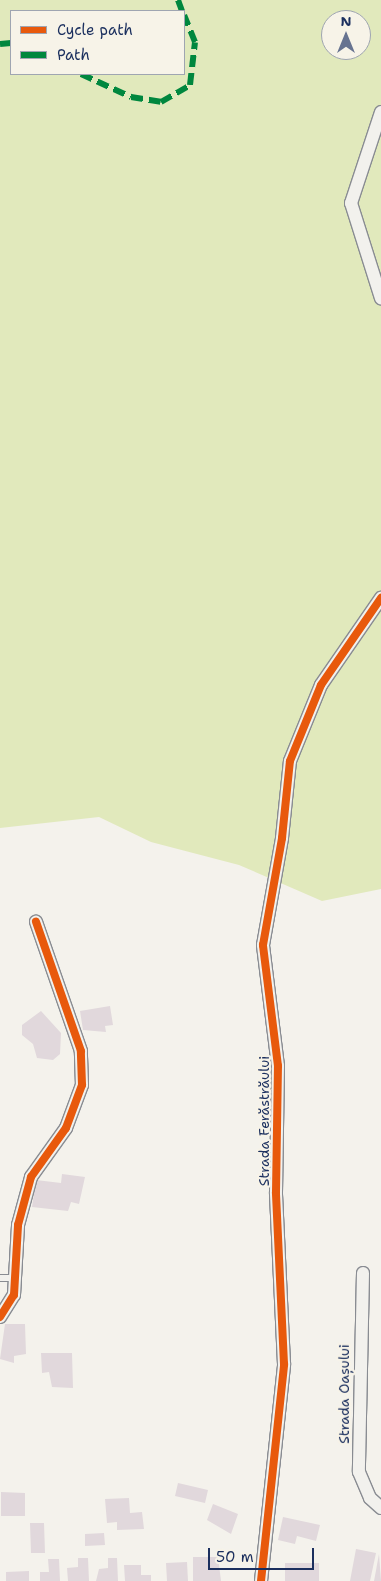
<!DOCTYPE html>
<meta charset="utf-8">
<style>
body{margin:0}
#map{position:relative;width:381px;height:1581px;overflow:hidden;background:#f4f2ec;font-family:"Shantell Sans",sans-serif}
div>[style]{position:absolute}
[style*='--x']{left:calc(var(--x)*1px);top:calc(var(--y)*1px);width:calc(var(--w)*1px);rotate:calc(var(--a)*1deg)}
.green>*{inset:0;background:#e1e9bc}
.building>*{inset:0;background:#e1d8dc}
.roads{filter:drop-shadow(1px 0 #898c92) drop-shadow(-1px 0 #898c92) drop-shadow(0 1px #898c92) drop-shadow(0 -1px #898c92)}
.lane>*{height:6px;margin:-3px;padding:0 3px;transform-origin:3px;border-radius:3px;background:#f2f1ed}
.street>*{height:12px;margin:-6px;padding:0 6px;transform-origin:6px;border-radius:6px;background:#f2f1ed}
.quiet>*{height:6px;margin-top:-3px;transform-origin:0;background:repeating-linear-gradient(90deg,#00873e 0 12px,transparent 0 18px)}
.cycleway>*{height:8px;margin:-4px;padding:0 4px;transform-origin:4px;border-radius:4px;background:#e8590c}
span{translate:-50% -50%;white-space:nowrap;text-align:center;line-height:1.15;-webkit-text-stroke:4.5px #f7f3e8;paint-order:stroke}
.street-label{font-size:14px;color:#1b2f5e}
.legend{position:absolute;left:10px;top:10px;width:175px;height:65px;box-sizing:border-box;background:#f7f3e8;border:1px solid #9fa5b1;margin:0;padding:6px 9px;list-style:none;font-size:15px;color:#1b2f5e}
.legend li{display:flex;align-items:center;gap:10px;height:25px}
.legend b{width:25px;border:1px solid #9fa5b1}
.north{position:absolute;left:321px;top:10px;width:50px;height:50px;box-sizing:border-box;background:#f7f3e8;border:1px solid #9fa5b1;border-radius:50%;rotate:0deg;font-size:14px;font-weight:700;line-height:20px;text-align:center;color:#1b2f5e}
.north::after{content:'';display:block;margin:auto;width:18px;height:22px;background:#677390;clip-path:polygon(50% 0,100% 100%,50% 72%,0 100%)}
.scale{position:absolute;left:208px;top:1548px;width:106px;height:22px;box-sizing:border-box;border:2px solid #1b2f5e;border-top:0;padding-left:6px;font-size:15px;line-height:18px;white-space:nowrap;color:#1b2f5e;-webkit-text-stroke:4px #f7f3e8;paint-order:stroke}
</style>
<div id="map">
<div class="green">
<div style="clip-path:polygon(evenodd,0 0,381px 0,381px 889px,322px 901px,239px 865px,151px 842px,99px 817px,0 828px,0 0,11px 11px,184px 11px,184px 74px,11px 74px,11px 11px,0 0,331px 20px,361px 20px,361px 50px,331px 50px,331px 20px)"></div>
</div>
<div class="building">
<div style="clip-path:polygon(110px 1006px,113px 1025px,105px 1026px,106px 1032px,83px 1030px,80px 1011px)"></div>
<div style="clip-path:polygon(41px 1011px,61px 1033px,60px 1054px,53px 1060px,37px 1058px,33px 1044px,22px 1035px,22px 1025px)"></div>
<div style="clip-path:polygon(62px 1174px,85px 1177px,79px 1204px,71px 1202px,68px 1211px,32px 1207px,36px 1180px,61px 1183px)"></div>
<div style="clip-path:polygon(5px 1324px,25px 1324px,26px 1354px,14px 1356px,14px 1363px,0 1359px)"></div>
<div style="clip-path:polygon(41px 1353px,72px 1353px,73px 1388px,52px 1387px,49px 1372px,42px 1373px)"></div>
<div style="clip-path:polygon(178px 1483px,208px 1490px,205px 1503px,175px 1496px)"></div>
<div style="clip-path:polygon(1px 1492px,25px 1493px,25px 1516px,1px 1516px)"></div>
<div style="clip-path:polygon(129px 1498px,130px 1513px,142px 1512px,144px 1529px,117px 1530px,117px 1522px,107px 1523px,105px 1499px)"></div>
<div style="clip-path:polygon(213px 1504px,238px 1514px,231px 1534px,207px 1520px)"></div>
<div style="clip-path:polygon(283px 1517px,320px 1525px,316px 1541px,297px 1536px,295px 1544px,278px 1540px)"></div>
<div style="clip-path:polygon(30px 1523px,44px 1523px,45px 1553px,31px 1553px)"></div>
<div style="clip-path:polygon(104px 1533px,105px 1545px,85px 1546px,85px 1534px)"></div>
<div style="clip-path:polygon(356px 1549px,376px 1553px,370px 1581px,350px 1581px)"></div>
<div style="clip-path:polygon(379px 1554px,381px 1581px,374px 1581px)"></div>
<div style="clip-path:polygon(193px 1557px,218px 1557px,221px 1581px,193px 1581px)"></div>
<div style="clip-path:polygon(78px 1558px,88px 1558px,89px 1581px,68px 1581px,67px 1568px,78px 1567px)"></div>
<div style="clip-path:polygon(108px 1558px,117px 1558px,118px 1581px,96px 1581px,99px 1569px,108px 1568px)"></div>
<div style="clip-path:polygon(48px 1559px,59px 1559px,60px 1581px,40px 1581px,40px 1572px,49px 1572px)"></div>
<div style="clip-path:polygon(187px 1562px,188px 1581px,167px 1581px,166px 1563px)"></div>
<div style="clip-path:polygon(285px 1563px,319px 1563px,319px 1581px,285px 1581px)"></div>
<div style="clip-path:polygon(124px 1565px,141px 1565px,141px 1575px,151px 1575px,151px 1581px,125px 1581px)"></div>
<div style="clip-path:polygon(29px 1571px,29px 1581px,6px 1581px,6px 1572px)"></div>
</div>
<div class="roads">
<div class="lane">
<div style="--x:0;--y:1278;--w:15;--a:0"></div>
</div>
<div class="street">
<div style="--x:381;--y:112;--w:96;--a:108.2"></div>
<div style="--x:351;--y:203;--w:100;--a:72.5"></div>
<div style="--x:363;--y:1273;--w:199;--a:91.2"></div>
<div style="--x:359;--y:1472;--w:28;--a:67"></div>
<div style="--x:370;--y:1498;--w:15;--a:42"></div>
<div style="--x:0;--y:1317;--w:26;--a:-58"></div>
<div style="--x:14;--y:1295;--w:70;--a:-86.7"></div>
<div style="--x:18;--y:1225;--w:50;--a:-74.8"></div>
<div style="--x:31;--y:1177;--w:60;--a:-54.5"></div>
<div style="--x:66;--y:1128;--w:46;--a:-69.6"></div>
<div style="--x:82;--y:1085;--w:34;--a:-92"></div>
<div style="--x:81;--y:1051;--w:137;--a:-109.2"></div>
<div style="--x:261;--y:1581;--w:218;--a:-83.9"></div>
<div style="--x:284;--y:1364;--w:172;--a:-92.7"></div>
<div style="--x:276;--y:1192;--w:126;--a:-89.1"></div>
<div style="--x:278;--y:1066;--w:122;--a:-97.1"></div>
<div style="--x:263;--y:945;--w:109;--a:-79.9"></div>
<div style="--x:282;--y:838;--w:77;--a:-84.1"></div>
<div style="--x:290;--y:761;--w:82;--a:-67.8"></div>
<div style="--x:321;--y:685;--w:106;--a:-55.4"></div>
</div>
</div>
<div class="quiet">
<div style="--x:178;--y:0;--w:12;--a:70"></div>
<div style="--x:0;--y:44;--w:11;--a:-5"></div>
<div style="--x:81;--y:74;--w:55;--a:24.7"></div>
<div style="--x:131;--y:97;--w:30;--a:9"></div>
<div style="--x:161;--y:102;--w:34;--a:-30"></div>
<div style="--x:190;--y:85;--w:43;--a:-83.4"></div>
<div style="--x:195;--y:42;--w:29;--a:-112"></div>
</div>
<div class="cycleway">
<div style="--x:0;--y:1317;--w:26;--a:-58"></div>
<div style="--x:14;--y:1295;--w:70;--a:-86.7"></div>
<div style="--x:18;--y:1225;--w:50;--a:-74.8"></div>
<div style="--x:31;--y:1177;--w:60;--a:-54.5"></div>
<div style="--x:66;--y:1128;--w:46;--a:-69.6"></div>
<div style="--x:82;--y:1085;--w:34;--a:-92"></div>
<div style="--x:81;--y:1051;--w:137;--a:-109.2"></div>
<div style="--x:261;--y:1581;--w:218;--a:-83.9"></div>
<div style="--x:284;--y:1364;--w:172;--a:-92.7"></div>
<div style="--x:276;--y:1192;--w:126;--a:-89.1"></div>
<div style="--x:278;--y:1066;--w:122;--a:-97.1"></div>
<div style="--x:263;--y:945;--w:109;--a:-79.9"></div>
<div style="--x:282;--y:838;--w:77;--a:-84.1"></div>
<div style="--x:290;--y:761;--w:82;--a:-67.8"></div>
<div style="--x:321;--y:685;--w:106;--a:-55.4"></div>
</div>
<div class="street-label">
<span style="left:264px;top:1121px;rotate:-90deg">Strada Ferăstrăului</span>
<span style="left:344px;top:1394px;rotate:-90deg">Strada Oașului</span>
</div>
<ul class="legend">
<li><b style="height:6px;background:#e8590c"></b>Cycle path</li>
<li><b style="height:6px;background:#00873e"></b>Path</li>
</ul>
<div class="north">N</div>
<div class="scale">50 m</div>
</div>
